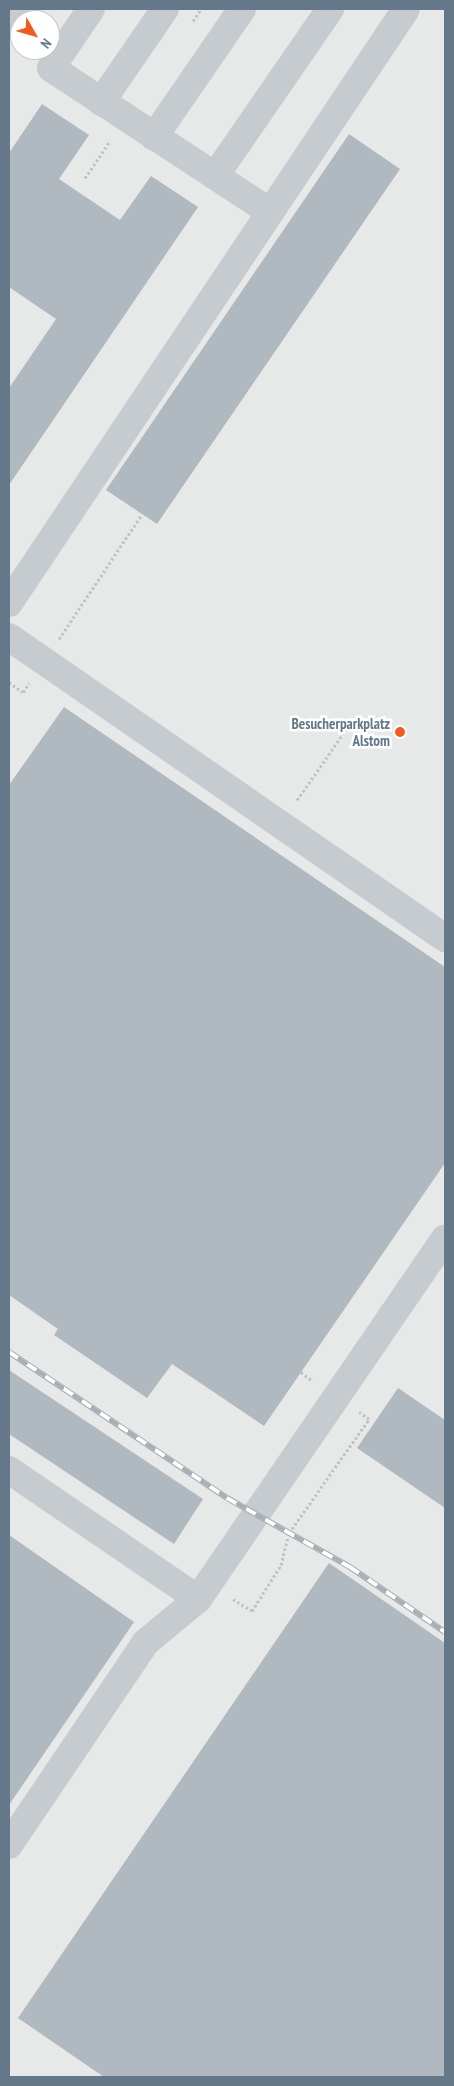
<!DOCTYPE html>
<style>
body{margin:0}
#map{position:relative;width:454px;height:2086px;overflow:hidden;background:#f9f9f7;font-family:"PT Sans Narrow",sans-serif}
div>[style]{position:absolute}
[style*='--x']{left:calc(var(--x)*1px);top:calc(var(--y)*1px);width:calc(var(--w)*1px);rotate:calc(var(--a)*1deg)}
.built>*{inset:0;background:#e7e8e8}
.building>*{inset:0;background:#b1b9c0}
.path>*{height:3px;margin-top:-1.5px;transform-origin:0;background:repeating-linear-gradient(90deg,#c0c3c5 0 2.5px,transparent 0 5px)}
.minor>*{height:28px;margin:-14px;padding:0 14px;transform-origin:14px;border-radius:14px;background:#c6cbcf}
.rail>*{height:5.5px;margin-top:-2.75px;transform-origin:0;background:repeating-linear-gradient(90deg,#fff 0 11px,#a8afb5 0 22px);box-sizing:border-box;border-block:1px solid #a8afb5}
.dots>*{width:14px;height:14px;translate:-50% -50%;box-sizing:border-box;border:2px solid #fff;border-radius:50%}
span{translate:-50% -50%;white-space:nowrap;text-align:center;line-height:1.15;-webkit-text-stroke:5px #fff;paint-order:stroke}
.poi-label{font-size:15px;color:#65788a;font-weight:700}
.right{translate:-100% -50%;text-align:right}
.frame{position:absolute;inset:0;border:10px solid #65788a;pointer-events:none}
.north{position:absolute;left:10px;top:10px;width:50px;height:50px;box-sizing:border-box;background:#fff;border:1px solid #c1c9d0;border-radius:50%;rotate:128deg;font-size:14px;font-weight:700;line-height:20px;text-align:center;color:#65788a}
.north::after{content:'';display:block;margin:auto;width:18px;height:22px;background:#f35a1d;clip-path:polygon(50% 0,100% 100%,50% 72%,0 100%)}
</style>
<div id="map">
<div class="built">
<div style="clip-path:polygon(evenodd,9px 9px,444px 9px,445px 14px,445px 2077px,9px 2077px,9px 9px,20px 20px,50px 20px,50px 50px,20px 50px,20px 20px)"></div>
</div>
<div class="building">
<div style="clip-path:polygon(42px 104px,89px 135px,59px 179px,120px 220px,151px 176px,198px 207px,9px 485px,9px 388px,56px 319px,9px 287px,9px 153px)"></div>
<div style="clip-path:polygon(349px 134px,400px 169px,157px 524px,106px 490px)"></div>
<div style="clip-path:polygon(64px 707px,445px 967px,445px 1163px,264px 1426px,172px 1364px,147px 1398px,54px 1335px,58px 1329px,9px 1295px,9px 785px)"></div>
<div style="clip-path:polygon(9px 1370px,203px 1499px,174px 1544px,9px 1434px)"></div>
<div style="clip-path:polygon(398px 1388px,445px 1420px,445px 1508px,357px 1448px)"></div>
<div style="clip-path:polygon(9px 1535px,134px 1622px,9px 1805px)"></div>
<div style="clip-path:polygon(329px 1563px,445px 1643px,445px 2077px,104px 2077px,18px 2018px)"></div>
</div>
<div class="path">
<div style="--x:193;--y:21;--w:14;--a:-56"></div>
<div style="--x:85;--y:178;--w:45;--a:-56"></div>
<div style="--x:59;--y:639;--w:150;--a:-56.4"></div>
<div style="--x:9;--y:682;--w:17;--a:36"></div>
<div style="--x:23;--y:692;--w:11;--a:-56"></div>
<div style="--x:297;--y:800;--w:89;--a:-55.1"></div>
<div style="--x:301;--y:1372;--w:15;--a:37"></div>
<div style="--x:233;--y:1599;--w:22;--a:32"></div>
<div style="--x:252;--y:1611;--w:54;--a:-57.8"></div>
<div style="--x:281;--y:1565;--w:33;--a:-76"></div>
<div style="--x:289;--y:1533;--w:139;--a:-54.9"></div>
<div style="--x:369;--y:1419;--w:12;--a:-145"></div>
</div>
<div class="minor">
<div style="--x:91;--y:9;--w:71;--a:124.1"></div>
<div style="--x:51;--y:68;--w:261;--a:33.3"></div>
<div style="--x:9;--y:23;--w:17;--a:-54"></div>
<div style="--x:101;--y:102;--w:113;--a:-55.5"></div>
<div style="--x:154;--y:137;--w:155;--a:-55.5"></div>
<div style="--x:215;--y:176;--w:203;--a:-55.4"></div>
<div style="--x:9;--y:603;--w:714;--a:-56.24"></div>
<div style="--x:9;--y:637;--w:530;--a:34.62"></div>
<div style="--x:9;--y:1470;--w:229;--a:34.3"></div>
<div style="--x:9;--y:1845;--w:244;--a:-56"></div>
<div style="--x:145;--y:1643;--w:69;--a:-39.7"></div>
<div style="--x:198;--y:1599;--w:437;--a:-55.6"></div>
</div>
<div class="rail">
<div style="--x:9;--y:1352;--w:262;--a:33.8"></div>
<div style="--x:227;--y:1498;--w:141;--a:29.3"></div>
<div style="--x:350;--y:1567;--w:115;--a:34.4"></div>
</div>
<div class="dots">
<div style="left:400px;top:732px;background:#f35a1d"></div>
</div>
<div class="poi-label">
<span class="right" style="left:390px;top:732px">Besucherparkplatz<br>Alstom</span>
</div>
<div class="frame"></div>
<div class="north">N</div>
</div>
